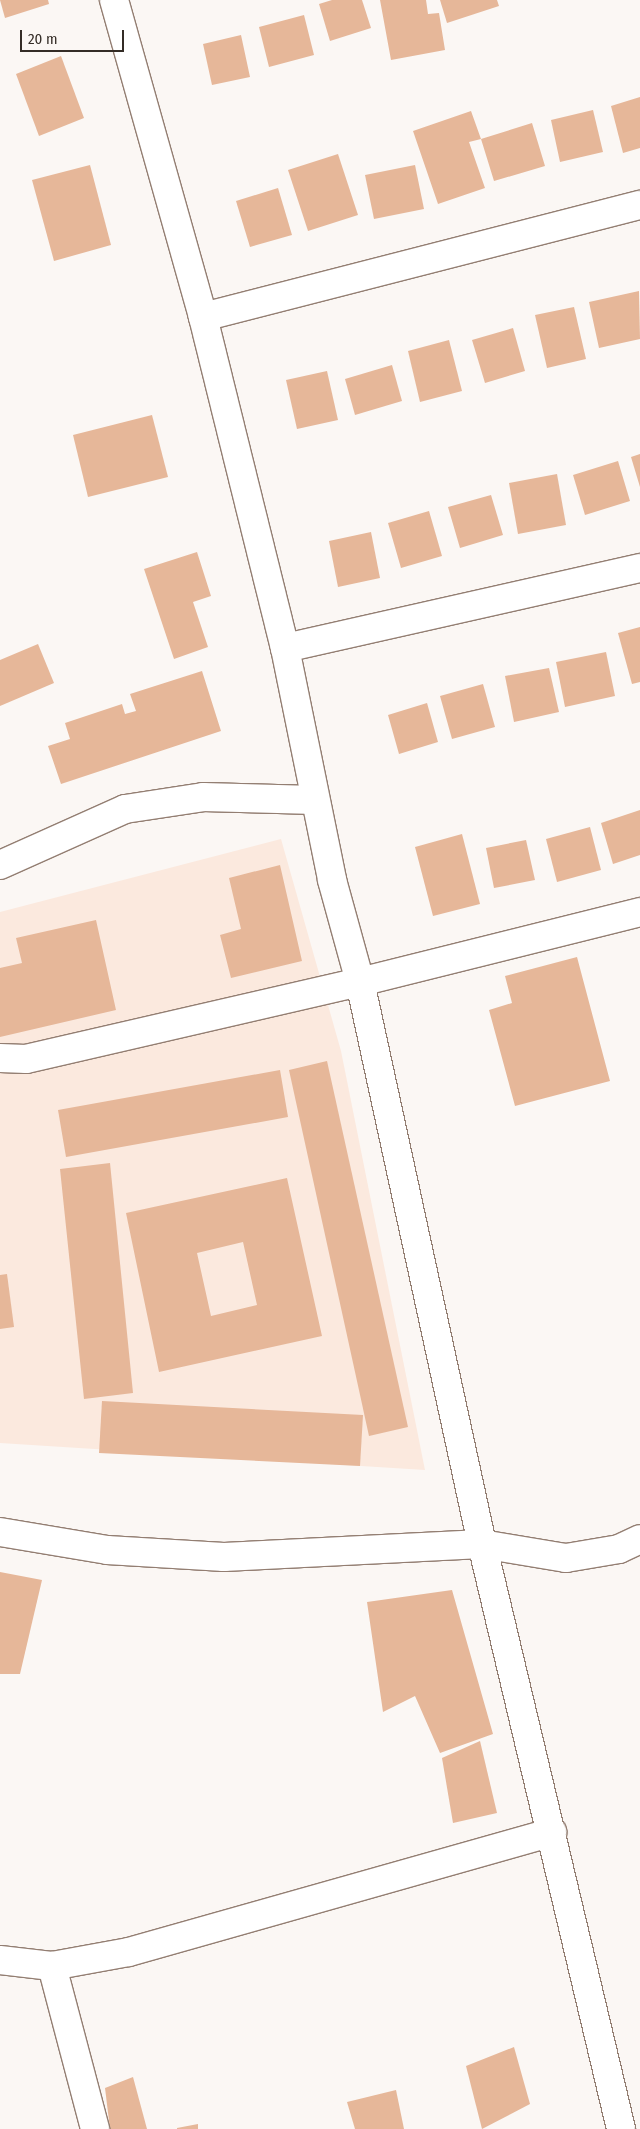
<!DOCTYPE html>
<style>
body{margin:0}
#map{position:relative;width:640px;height:2129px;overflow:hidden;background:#fbf7f4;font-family:"Fira Sans Condensed",sans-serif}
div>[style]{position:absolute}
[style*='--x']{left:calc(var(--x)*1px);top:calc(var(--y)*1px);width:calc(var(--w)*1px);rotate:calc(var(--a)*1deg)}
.built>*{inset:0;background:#fbe9de}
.building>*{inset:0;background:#e6b799}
.roads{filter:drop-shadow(1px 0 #937e72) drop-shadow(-1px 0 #937e72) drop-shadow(0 1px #937e72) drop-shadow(0 -1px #937e72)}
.minor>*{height:28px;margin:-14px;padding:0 14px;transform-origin:14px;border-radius:14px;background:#fff}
span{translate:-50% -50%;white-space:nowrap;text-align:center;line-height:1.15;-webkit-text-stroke:5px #fbf7f4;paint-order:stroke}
.scale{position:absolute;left:20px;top:30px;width:104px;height:22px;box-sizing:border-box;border:2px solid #342c26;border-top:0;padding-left:6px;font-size:15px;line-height:18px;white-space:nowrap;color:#342c26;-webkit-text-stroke:4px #fbf7f4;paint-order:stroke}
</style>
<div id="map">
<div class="built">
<div style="clip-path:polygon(281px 839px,341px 1051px,425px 1470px,0 1443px,0 912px)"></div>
</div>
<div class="building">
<div style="clip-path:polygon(0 0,48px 0,49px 4px,5px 18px)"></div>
<div style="clip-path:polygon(332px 0,362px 0,371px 28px,330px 41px,319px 4px)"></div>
<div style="clip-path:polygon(380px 0,426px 0,428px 14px,439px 13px,445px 50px,391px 60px)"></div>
<div style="clip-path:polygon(440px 0,497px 0,499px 6px,447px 23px)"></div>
<div style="clip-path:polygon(304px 15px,314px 55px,269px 67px,259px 27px)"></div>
<div style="clip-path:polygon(241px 35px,250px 77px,212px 85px,203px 44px)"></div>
<div style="clip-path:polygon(61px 56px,84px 118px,39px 136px,16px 74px)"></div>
<div style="clip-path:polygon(640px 97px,640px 148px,623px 153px,611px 106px)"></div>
<div style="clip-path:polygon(593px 110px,603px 152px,560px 162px,551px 120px)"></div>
<div style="clip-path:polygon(471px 111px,481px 139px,532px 123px,545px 166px,494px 181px,481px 139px,469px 142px,485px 188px,438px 204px,413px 131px)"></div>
<div style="clip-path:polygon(338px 154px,358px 215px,308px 231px,288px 170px)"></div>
<div style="clip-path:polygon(90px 165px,111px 245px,54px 261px,32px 180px)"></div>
<div style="clip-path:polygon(415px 165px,424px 209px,374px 219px,365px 175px)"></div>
<div style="clip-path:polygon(278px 188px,292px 235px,250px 247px,236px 201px)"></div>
<div style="clip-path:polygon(639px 291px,640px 339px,599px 348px,589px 302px)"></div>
<div style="clip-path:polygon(574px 307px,586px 359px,547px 368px,535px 315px)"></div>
<div style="clip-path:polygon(513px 328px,525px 371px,485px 383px,472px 340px)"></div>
<div style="clip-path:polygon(449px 340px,462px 391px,420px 402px,408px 351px)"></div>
<div style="clip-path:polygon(392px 365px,402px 401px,355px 415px,345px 379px)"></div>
<div style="clip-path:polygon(327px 371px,338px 420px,297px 429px,286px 380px)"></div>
<div style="clip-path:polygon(152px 415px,168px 477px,88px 497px,73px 435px)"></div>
<div style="clip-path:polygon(640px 454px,640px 487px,631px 457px)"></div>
<div style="clip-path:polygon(618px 461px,630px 501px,585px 515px,573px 475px)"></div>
<div style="clip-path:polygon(557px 474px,566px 525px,518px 534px,509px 483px)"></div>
<div style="clip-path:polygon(491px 495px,503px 535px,460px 548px,448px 507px)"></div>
<div style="clip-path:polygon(429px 511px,442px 556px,401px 568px,388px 523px)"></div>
<div style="clip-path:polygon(371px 532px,380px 578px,338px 587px,329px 541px)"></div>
<div style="clip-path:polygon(197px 552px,211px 596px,193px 602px,208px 647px,174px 659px,144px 569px)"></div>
<div style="clip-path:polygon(640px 627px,640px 682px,632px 684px,618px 633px)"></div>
<div style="clip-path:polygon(38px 644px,54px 683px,0 706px,0 660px)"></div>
<div style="clip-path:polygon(606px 652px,615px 696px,565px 707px,556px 662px)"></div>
<div style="clip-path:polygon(549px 668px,559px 712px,514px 722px,505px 676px)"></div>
<div style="clip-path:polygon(202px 671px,221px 731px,61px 784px,48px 746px,70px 739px,65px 723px,122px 704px,125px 714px,136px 711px,130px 694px)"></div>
<div style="clip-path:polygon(483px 684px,495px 727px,452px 739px,440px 696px)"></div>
<div style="clip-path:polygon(427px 703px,438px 742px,399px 754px,388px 715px)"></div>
<div style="clip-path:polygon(640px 810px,640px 855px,613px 864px,601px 823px)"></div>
<div style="clip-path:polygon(590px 827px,601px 870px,557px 882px,546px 839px)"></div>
<div style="clip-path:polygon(462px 834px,480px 904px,433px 916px,415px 847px)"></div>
<div style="clip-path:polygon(526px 840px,535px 880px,494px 888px,486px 848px)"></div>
<div style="clip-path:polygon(280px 865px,302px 961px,231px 978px,220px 935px,241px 929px,229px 878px)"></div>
<div style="clip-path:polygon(96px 920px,116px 1010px,0 1037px,0 968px,22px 963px,16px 938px)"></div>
<div style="clip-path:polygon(577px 957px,610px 1081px,515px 1106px,489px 1010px,512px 1003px,505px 976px)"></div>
<div style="clip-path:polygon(327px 1061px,408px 1427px,369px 1436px,289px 1070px)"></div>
<div style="clip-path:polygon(280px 1070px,288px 1117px,66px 1157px,58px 1110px)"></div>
<div style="clip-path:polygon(110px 1163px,133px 1393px,84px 1399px,60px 1169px)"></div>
<div style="clip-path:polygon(evenodd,287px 1178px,322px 1336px,159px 1372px,126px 1213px,287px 1178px,243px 1242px,257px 1305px,211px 1316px,197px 1253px,243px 1242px)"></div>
<div style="clip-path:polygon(7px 1274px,14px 1327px,0 1329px,0 1275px)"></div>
<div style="clip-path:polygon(102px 1401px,363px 1415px,360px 1466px,99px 1453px)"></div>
<div style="clip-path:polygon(0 1572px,42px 1580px,20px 1674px,0 1674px)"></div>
<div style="clip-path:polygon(452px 1590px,493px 1734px,440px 1753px,415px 1696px,383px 1712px,367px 1602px)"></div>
<div style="clip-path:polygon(480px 1741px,497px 1813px,453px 1823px,442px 1758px)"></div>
<div style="clip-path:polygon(514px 2047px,530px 2104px,482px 2129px,466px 2066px)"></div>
<div style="clip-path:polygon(133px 2077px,147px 2129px,110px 2129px,105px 2088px)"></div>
<div style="clip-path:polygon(396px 2090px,404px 2129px,355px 2129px,347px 2102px)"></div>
<div style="clip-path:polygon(198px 2124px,198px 2129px,177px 2129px,177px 2128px)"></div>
</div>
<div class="roads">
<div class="minor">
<div style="--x:114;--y:0;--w:329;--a:74.3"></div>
<div style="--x:203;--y:317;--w:341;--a:76.1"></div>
<div style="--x:285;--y:648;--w:237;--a:78.5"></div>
<div style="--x:332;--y:880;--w:106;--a:74.6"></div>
<div style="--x:360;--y:982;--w:575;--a:77.75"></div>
<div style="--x:482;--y:1544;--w:601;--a:76.63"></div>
<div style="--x:203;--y:317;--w:451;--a:-14.4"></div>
<div style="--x:285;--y:648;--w:364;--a:-12.7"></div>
<div style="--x:0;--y:865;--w:137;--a:-24.1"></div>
<div style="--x:125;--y:809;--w:79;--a:-8.7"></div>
<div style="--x:203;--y:797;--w:112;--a:1.5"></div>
<div style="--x:0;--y:1058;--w:26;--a:2"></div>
<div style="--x:26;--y:1059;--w:343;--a:-13"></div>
<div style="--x:360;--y:982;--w:289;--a:-14"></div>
<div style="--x:0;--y:1532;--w:109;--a:9.5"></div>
<div style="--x:107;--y:1550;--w:117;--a:3.4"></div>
<div style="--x:224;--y:1557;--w:258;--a:-2.9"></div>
<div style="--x:482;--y:1544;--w:85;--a:9.5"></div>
<div style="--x:566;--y:1558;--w:54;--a:-9.6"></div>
<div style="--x:619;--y:1549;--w:23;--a:-25"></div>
<div style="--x:0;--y:1960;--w:52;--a:6.6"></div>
<div style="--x:52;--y:1966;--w:78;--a:-10.3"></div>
<div style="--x:129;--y:1952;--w:440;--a:-15.8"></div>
<div style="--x:52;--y:1966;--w:169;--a:75.2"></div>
</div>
</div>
<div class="scale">20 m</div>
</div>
